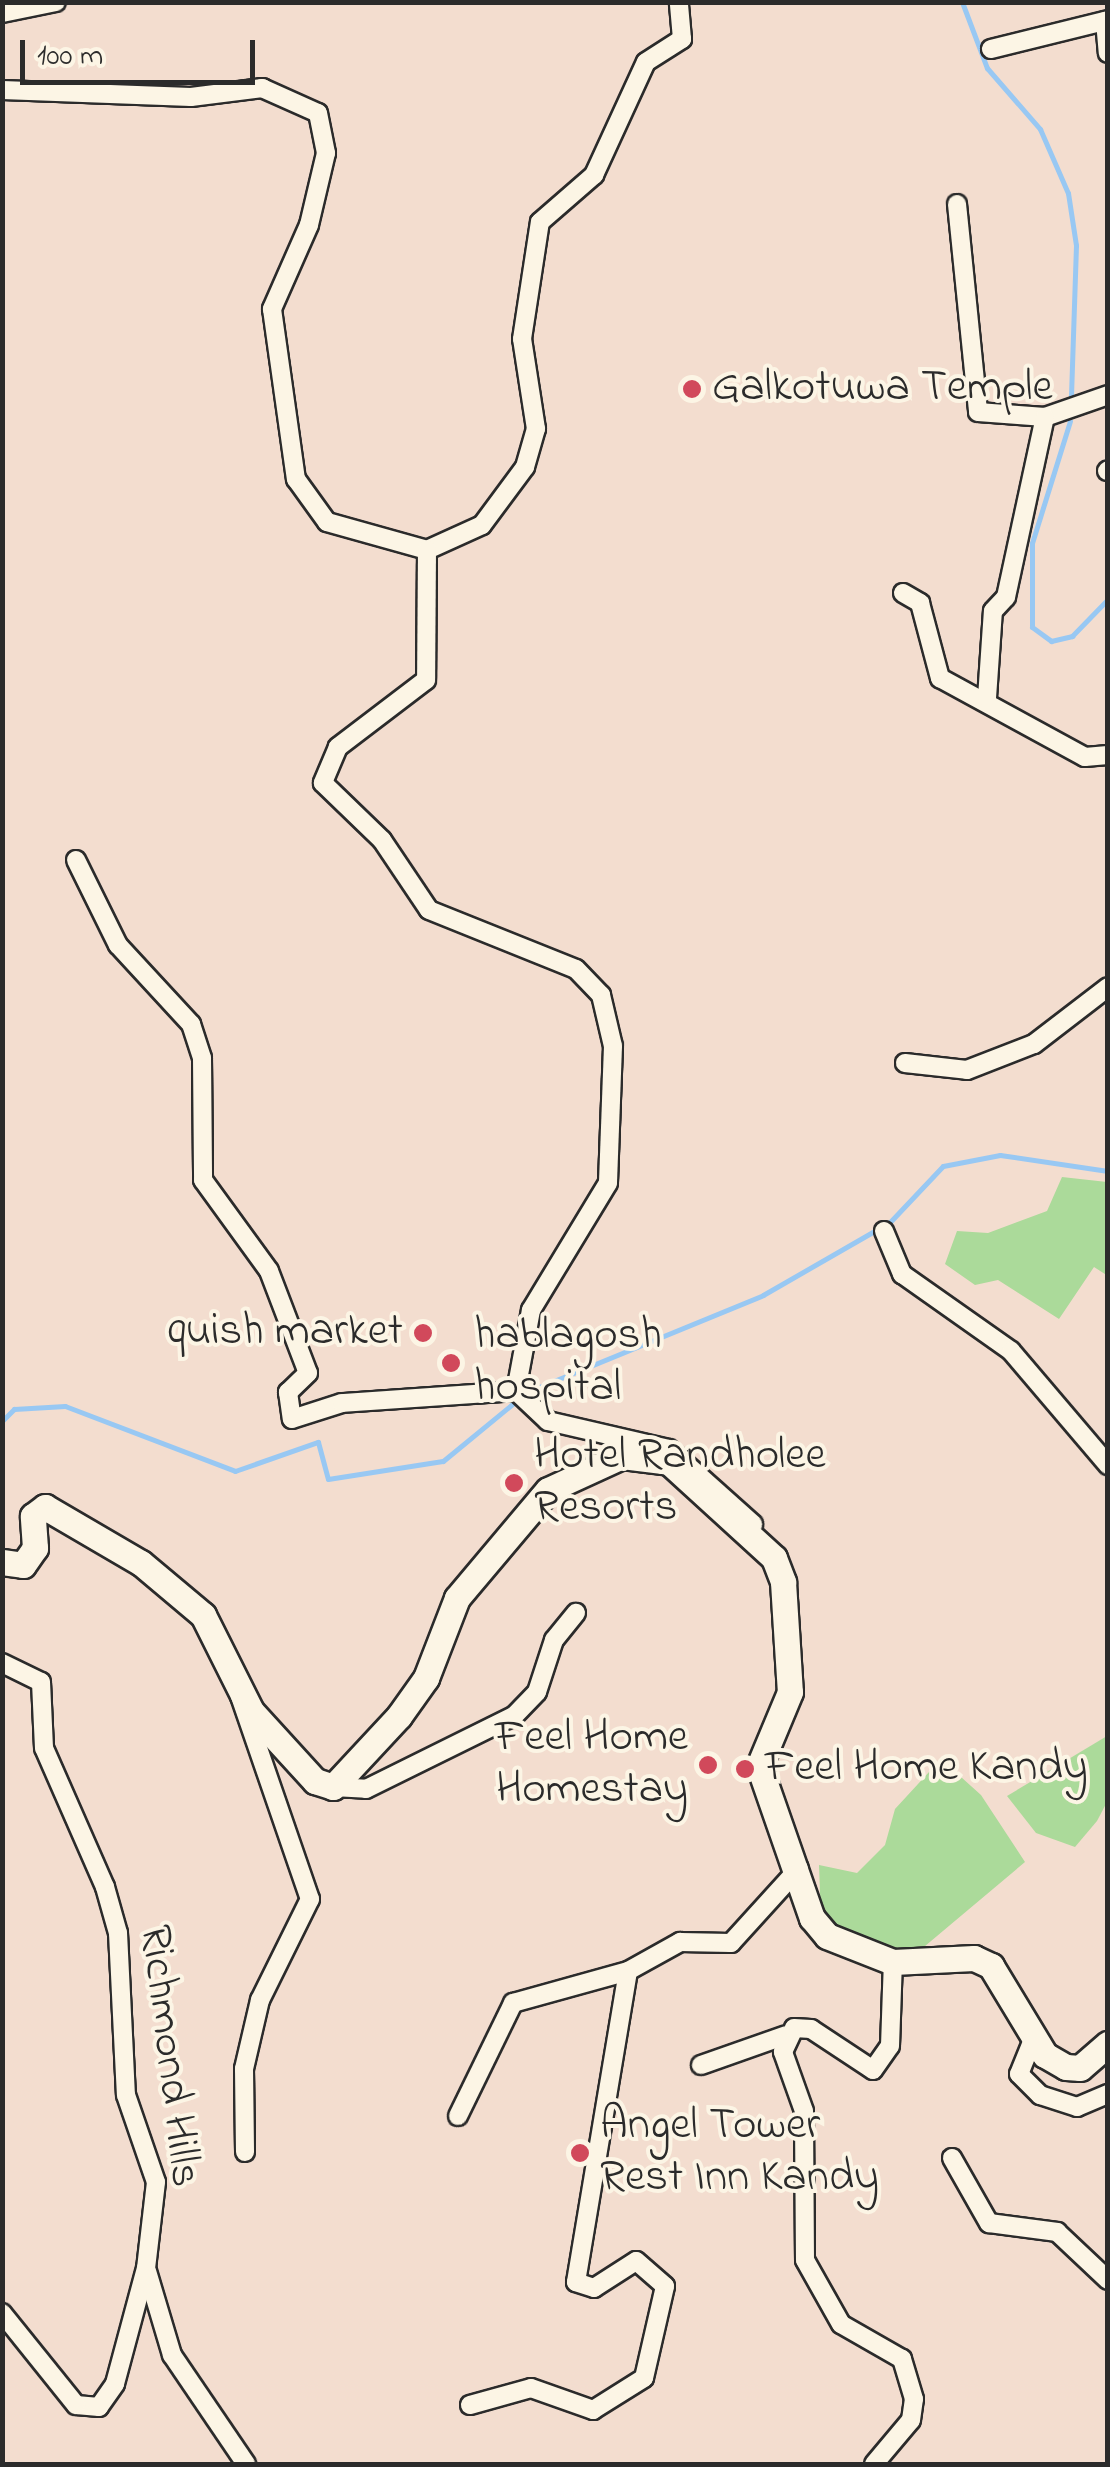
<!DOCTYPE html>
<style>
body{margin:0}
#map{position:relative;width:1110px;height:2467px;overflow:hidden;background:#f3ddcf;font-family:"Indie Flower",sans-serif}
div>[style]{position:absolute}
[style*='--x']{left:calc(var(--x)*1px);top:calc(var(--y)*1px);width:calc(var(--w)*1px);rotate:calc(var(--a)*1deg)}
.green>*{inset:0;background:#abda9a}
.stream>*{height:5px;margin:-2.5px;padding:0 2.5px;transform-origin:2.5px;border-radius:2.5px;background:#98c8f3}
.roads{filter:drop-shadow(2px 0 #2b2b2b) drop-shadow(-2px 0 #2b2b2b) drop-shadow(0 2px #2b2b2b) drop-shadow(0 -2px #2b2b2b)}
.street>*{height:18px;margin:-9px;padding:0 9px;transform-origin:9px;border-radius:9px;background:#fcf5e5}
.secondary>*{height:25px;margin:-12.5px;padding:0 12.5px;transform-origin:12.5px;border-radius:12.5px;background:#fcf5e5}
.dots>*{width:28px;height:28px;translate:-50% -50%;box-sizing:border-box;border:5px solid #fcf5e5;border-radius:50%}
span{translate:-50% -50%;white-space:nowrap;text-align:center;line-height:1.15;-webkit-text-stroke:8px #fcf5e5;paint-order:stroke}
.poi-label{font-size:45px;color:#2b2b2b}
.left{translate:0 -50%;text-align:left}
.right{translate:-100% -50%;text-align:right}
.street-label{font-size:45px;color:#2b2b2b}
.frame{position:absolute;inset:0;border:5px solid #2b2b2b;pointer-events:none}
.scale{position:absolute;left:20px;top:40px;width:235px;height:45px;box-sizing:border-box;border:5px solid #2b2b2b;border-top:0;padding-left:12px;font-size:30px;line-height:35px;white-space:nowrap;color:#2b2b2b;-webkit-text-stroke:8px #fcf5e5;paint-order:stroke}
</style>
<div id="map">
<div class="green">
<div style="clip-path:polygon(1062px 1177px,1107px 1182px,1108px 1276px,1094px 1267px,1059px 1319px,998px 1280px,975px 1285px,945px 1264px,957px 1231px,988px 1233px,1047px 1211px)"></div>
<div style="clip-path:polygon(1107px 1736px,1107px 1802px,1097px 1821px,1075px 1847px,1036px 1833px,1007px 1796px)"></div>
<div style="clip-path:polygon(941px 1759px,981px 1795px,1025px 1862px,912px 1957px,821px 1921px,819px 1865px,857px 1873px,885px 1845px,895px 1809px)"></div>
</div>
<div class="stream">
<div style="--x:962;--y:2;--w:71;--a:69.3"></div>
<div style="--x:987;--y:68;--w:81;--a:49"></div>
<div style="--x:1040;--y:129;--w:70;--a:66.4"></div>
<div style="--x:1068;--y:193;--w:53;--a:81.3"></div>
<div style="--x:1076;--y:245;--w:153;--a:91.9"></div>
<div style="--x:1070;--y:421;--w:128;--a:107.3"></div>
<div style="--x:1032;--y:543;--w:84;--a:90"></div>
<div style="--x:1032;--y:627;--w:24;--a:36"></div>
<div style="--x:1051;--y:641;--w:22;--a:-13"></div>
<div style="--x:1072;--y:636;--w:52;--a:-45.8"></div>
<div style="--x:2;--y:1421;--w:17;--a:-45"></div>
<div style="--x:14;--y:1409;--w:51;--a:-3.4"></div>
<div style="--x:65;--y:1406;--w:182;--a:20.9"></div>
<div style="--x:235;--y:1471;--w:88;--a:-19.3"></div>
<div style="--x:318;--y:1442;--w:38;--a:75"></div>
<div style="--x:328;--y:1479;--w:116;--a:-8.9"></div>
<div style="--x:443;--y:1461;--w:109;--a:-39.4"></div>
<div style="--x:527;--y:1392;--w:255;--a:-22.3"></div>
<div style="--x:763;--y:1295;--w:146;--a:-29.9"></div>
<div style="--x:890;--y:1222;--w:77;--a:-46.6"></div>
<div style="--x:943;--y:1166;--w:58;--a:-10.9"></div>
<div style="--x:1000;--y:1155;--w:109;--a:8.4"></div>
</div>
<div class="roads">
<div class="street">
<div style="--x:2;--y:13;--w:55;--a:-11.5"></div>
<div style="--x:1105;--y:21;--w:32;--a:85"></div>
<div style="--x:991;--y:49;--w:121;--a:-13.9"></div>
<div style="--x:2;--y:90;--w:189;--a:2.1"></div>
<div style="--x:191;--y:97;--w:72;--a:-7.2"></div>
<div style="--x:262;--y:88;--w:61;--a:24.1"></div>
<div style="--x:318;--y:113;--w:41;--a:78.7"></div>
<div style="--x:326;--y:153;--w:74;--a:103.3"></div>
<div style="--x:309;--y:225;--w:92;--a:113.8"></div>
<div style="--x:272;--y:309;--w:172;--a:82"></div>
<div style="--x:296;--y:479;--w:53;--a:54.2"></div>
<div style="--x:327;--y:522;--w:104;--a:15.6"></div>
<div style="--x:427;--y:550;--w:60;--a:-24.4"></div>
<div style="--x:482;--y:525;--w:72;--a:-53.4"></div>
<div style="--x:525;--y:467;--w:40;--a:-74"></div>
<div style="--x:536;--y:429;--w:91;--a:-98.8"></div>
<div style="--x:522;--y:339;--w:118;--a:-81.3"></div>
<div style="--x:540;--y:222;--w:72;--a:-41"></div>
<div style="--x:594;--y:175;--w:124;--a:-65.3"></div>
<div style="--x:646;--y:62;--w:43;--a:-32.6"></div>
<div style="--x:682;--y:39;--w:37;--a:-95"></div>
<div style="--x:957;--y:204;--w:209;--a:84.2"></div>
<div style="--x:978;--y:412;--w:67;--a:4.3"></div>
<div style="--x:1045;--y:417;--w:67;--a:-19.2"></div>
<div style="--x:1107;--y:471;--w:1;--a:-45"></div>
<div style="--x:427;--y:550;--w:130;--a:90.4"></div>
<div style="--x:426;--y:680;--w:111;--a:142.7"></div>
<div style="--x:338;--y:747;--w:39;--a:113"></div>
<div style="--x:323;--y:783;--w:82;--a:44"></div>
<div style="--x:382;--y:840;--w:84;--a:56.1"></div>
<div style="--x:429;--y:910;--w:158;--a:21.9"></div>
<div style="--x:576;--y:969;--w:36;--a:46"></div>
<div style="--x:601;--y:995;--w:52;--a:76.8"></div>
<div style="--x:613;--y:1046;--w:137;--a:92.1"></div>
<div style="--x:608;--y:1183;--w:149;--a:121.2"></div>
<div style="--x:531;--y:1310;--w:82;--a:100.5"></div>
<div style="--x:516;--y:1391;--w:44;--a:43.2"></div>
<div style="--x:548;--y:1421;--w:124;--a:13"></div>
<div style="--x:669;--y:1449;--w:113;--a:41.8"></div>
<div style="--x:903;--y:593;--w:20;--a:30"></div>
<div style="--x:920;--y:603;--w:78;--a:75.1"></div>
<div style="--x:940;--y:678;--w:165;--a:28.6"></div>
<div style="--x:1085;--y:757;--w:23;--a:-5"></div>
<div style="--x:987;--y:698;--w:87;--a:-86.1"></div>
<div style="--x:993;--y:611;--w:19;--a:-47"></div>
<div style="--x:1006;--y:597;--w:184;--a:-77.8"></div>
<div style="--x:76;--y:860;--w:95;--a:63.7"></div>
<div style="--x:118;--y:945;--w:108;--a:47.3"></div>
<div style="--x:191;--y:1024;--w:36;--a:72"></div>
<div style="--x:202;--y:1058;--w:122;--a:89.5"></div>
<div style="--x:203;--y:1180;--w:112;--a:54"></div>
<div style="--x:269;--y:1271;--w:109;--a:69.1"></div>
<div style="--x:308;--y:1373;--w:28;--a:136"></div>
<div style="--x:288;--y:1392;--w:27;--a:82"></div>
<div style="--x:292;--y:1419;--w:52;--a:-17.7"></div>
<div style="--x:342;--y:1403;--w:174;--a:-3.9"></div>
<div style="--x:905;--y:1063;--w:62;--a:6.4"></div>
<div style="--x:967;--y:1070;--w:72;--a:-21.2"></div>
<div style="--x:1034;--y:1044;--w:93;--a:-37.6"></div>
<div style="--x:884;--y:1231;--w:47;--a:67.3"></div>
<div style="--x:902;--y:1274;--w:133;--a:35.2"></div>
<div style="--x:1011;--y:1351;--w:150;--a:49.6"></div>
<div style="--x:2;--y:1663;--w:43;--a:26"></div>
<div style="--x:41;--y:1682;--w:66;--a:87.4"></div>
<div style="--x:44;--y:1748;--w:152;--a:66.3"></div>
<div style="--x:105;--y:1887;--w:48;--a:74.2"></div>
<div style="--x:118;--y:1933;--w:162;--a:87.2"></div>
<div style="--x:126;--y:2095;--w:92;--a:71"></div>
<div style="--x:156;--y:2182;--w:87;--a:96.6"></div>
<div style="--x:146;--y:2268;--w:120;--a:105"></div>
<div style="--x:115;--y:2384;--w:28;--a:125"></div>
<div style="--x:99;--y:2407;--w:23;--a:-175"></div>
<div style="--x:76;--y:2405;--w:118;--a:-128.8"></div>
<div style="--x:240;--y:1696;--w:215;--a:71"></div>
<div style="--x:310;--y:1899;--w:113;--a:116.3"></div>
<div style="--x:260;--y:2000;--w:71;--a:103.1"></div>
<div style="--x:244;--y:2069;--w:83;--a:89.3"></div>
<div style="--x:333;--y:1787;--w:33;--a:3"></div>
<div style="--x:366;--y:1789;--w:165;--a:-26.3"></div>
<div style="--x:514;--y:1716;--w:33;--a:-46"></div>
<div style="--x:537;--y:1692;--w:55;--a:-71.9"></div>
<div style="--x:554;--y:1640;--w:35;--a:-51"></div>
<div style="--x:1034;--y:2037;--w:40;--a:112"></div>
<div style="--x:1019;--y:2074;--w:30;--a:45"></div>
<div style="--x:1040;--y:2095;--w:39;--a:18"></div>
<div style="--x:1077;--y:2107;--w:34;--a:-23"></div>
<div style="--x:701;--y:2065;--w:90;--a:-19.4"></div>
<div style="--x:458;--y:2116;--w:126;--a:-64"></div>
<div style="--x:513;--y:2003;--w:119;--a:-15.5"></div>
<div style="--x:952;--y:2158;--w:75;--a:60.4"></div>
<div style="--x:989;--y:2223;--w:69;--a:7.5"></div>
<div style="--x:1057;--y:2232;--w:70;--a:43.3"></div>
<div style="--x:147;--y:2271;--w:88;--a:73.4"></div>
<div style="--x:172;--y:2355;--w:132;--a:55.8"></div>
<div style="--x:470;--y:2405;--w:63;--a:-15.6"></div>
<div style="--x:531;--y:2388;--w:66;--a:19.5"></div>
<div style="--x:593;--y:2410;--w:60;--a:-32.1"></div>
<div style="--x:644;--y:2378;--w:94;--a:-77.1"></div>
<div style="--x:665;--y:2286;--w:38;--a:-139"></div>
<div style="--x:636;--y:2261;--w:50;--a:147.3"></div>
<div style="--x:594;--y:2288;--w:19;--a:-162"></div>
<div style="--x:576;--y:2282;--w:315;--a:-80.5"></div>
<div style="--x:628;--y:1971;--w:60;--a:-29.1"></div>
<div style="--x:680;--y:1942;--w:51;--a:1.1"></div>
<div style="--x:731;--y:1943;--w:101;--a:-47.8"></div>
<div style="--x:874;--y:2464;--w:57;--a:-49.9"></div>
<div style="--x:911;--y:2420;--w:21;--a:-82"></div>
<div style="--x:914;--y:2399;--w:42;--a:-106.7"></div>
<div style="--x:902;--y:2359;--w:70;--a:-150.2"></div>
<div style="--x:841;--y:2324;--w:73;--a:-119.4"></div>
<div style="--x:805;--y:2260;--w:149;--a:-90.4"></div>
<div style="--x:804;--y:2111;--w:63;--a:-109.6"></div>
<div style="--x:783;--y:2052;--w:26;--a:-65"></div>
<div style="--x:794;--y:2028;--w:17;--a:3"></div>
<div style="--x:811;--y:2029;--w:74;--a:33.5"></div>
<div style="--x:873;--y:2070;--w:29;--a:-55"></div>
<div style="--x:890;--y:2046;--w:84;--a:-88"></div>
</div>
<div class="secondary">
<div style="--x:2;--y:1562;--w:21;--a:8"></div>
<div style="--x:23;--y:1565;--w:21;--a:-55"></div>
<div style="--x:35;--y:1548;--w:32;--a:-94"></div>
<div style="--x:33;--y:1516;--w:15;--a:-37"></div>
<div style="--x:45;--y:1507;--w:111;--a:30.3"></div>
<div style="--x:141;--y:1563;--w:81;--a:40"></div>
<div style="--x:203;--y:1615;--w:107;--a:63.4"></div>
<div style="--x:251;--y:1711;--w:95;--a:47.6"></div>
<div style="--x:315;--y:1781;--w:19;--a:18"></div>
<div style="--x:333;--y:1787;--w:97;--a:-47.1"></div>
<div style="--x:399;--y:1716;--w:47;--a:-54.6"></div>
<div style="--x:426;--y:1678;--w:86;--a:-68.8"></div>
<div style="--x:457;--y:1598;--w:141;--a:-49.9"></div>
<div style="--x:548;--y:1490;--w:81;--a:-24.7"></div>
<div style="--x:622;--y:1456;--w:47;--a:7.3"></div>
<div style="--x:669;--y:1462;--w:142;--a:42.4"></div>
<div style="--x:774;--y:1558;--w:26;--a:69"></div>
<div style="--x:783;--y:1582;--w:110;--a:86.4"></div>
<div style="--x:790;--y:1692;--w:80;--a:112.7"></div>
<div style="--x:759;--y:1766;--w:161;--a:70.8"></div>
<div style="--x:812;--y:1918;--w:23;--a:50"></div>
<div style="--x:827;--y:1936;--w:71;--a:21.5"></div>
<div style="--x:893;--y:1962;--w:81;--a:-2.8"></div>
<div style="--x:974;--y:1958;--w:19;--a:25"></div>
<div style="--x:991;--y:1966;--w:104;--a:58.8"></div>
<div style="--x:1045;--y:2055;--w:24;--a:30"></div>
<div style="--x:1066;--y:2067;--w:14;--a:4"></div>
<div style="--x:1080;--y:2068;--w:37;--a:-41"></div>
</div>
</div>
<div class="dots">
<div style="left:692px;top:389px;background:#d1495b"></div>
<div style="left:423px;top:1333px;background:#d1495b"></div>
<div style="left:451px;top:1363px;background:#d1495b"></div>
<div style="left:514px;top:1483px;background:#d1495b"></div>
<div style="left:708px;top:1765px;background:#d1495b"></div>
<div style="left:745px;top:1769px;background:#d1495b"></div>
<div style="left:580px;top:2153px;background:#d1495b"></div>
</div>
<div class="poi-label">
<span class="left" style="left:712px;top:389px">Galkotuwa Temple</span>
<span class="right" style="left:403px;top:1333px">quish market</span>
<span class="left" style="left:474px;top:1363px">hablagosh<br>hospital</span>
<span class="left" style="left:534px;top:1483px">Hotel Randholee<br>Resorts</span>
<span class="right" style="left:688px;top:1765px">Feel Home<br>Homestay</span>
<span class="left" style="left:765px;top:1769px">Feel Home Kandy</span>
<span class="left" style="left:600px;top:2153px">Angel Tower<br>Rest Inn Kandy</span>
</div>
<div class="street-label">
<span style="left:168px;top:2056px;rotate:83deg">Richmond Hills</span>
</div>
<div class="frame"></div>
<div class="scale">100 m</div>
</div>
